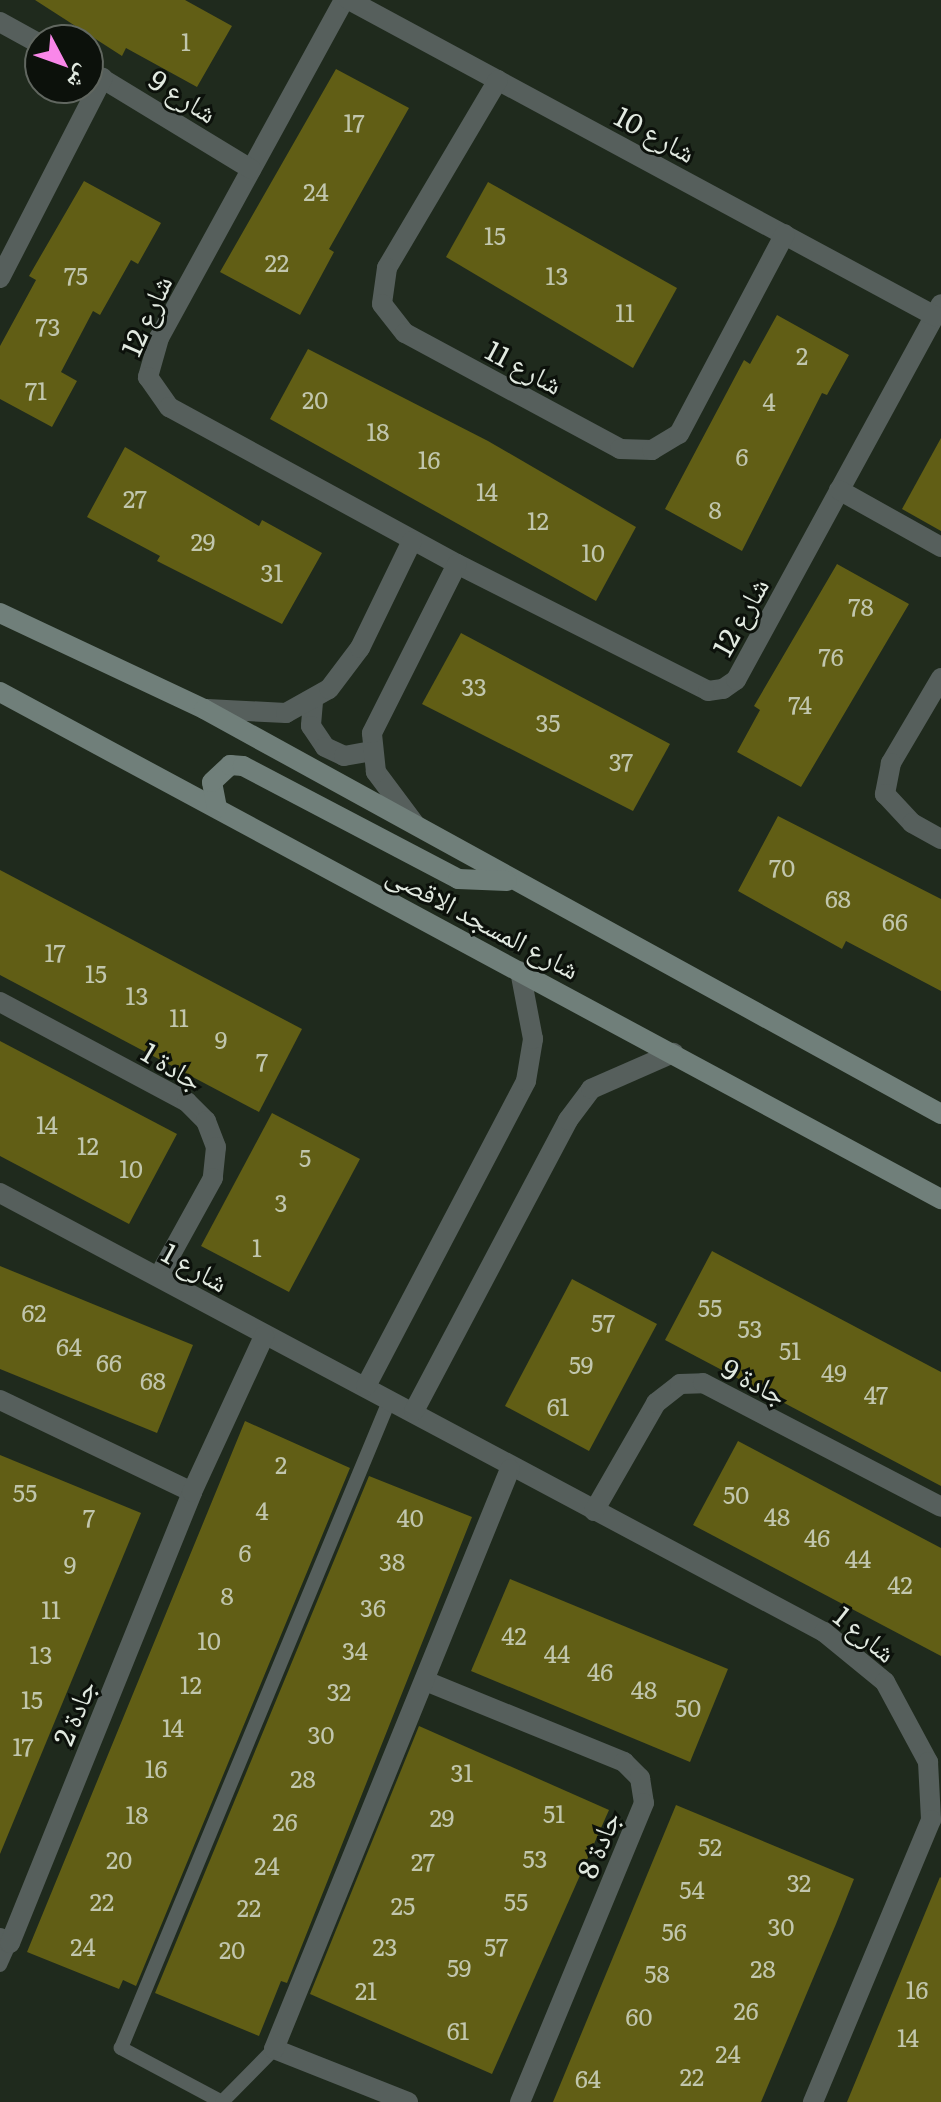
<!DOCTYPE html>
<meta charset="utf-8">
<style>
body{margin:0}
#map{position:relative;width:941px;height:2102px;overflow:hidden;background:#1f2a1d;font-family:Literata,"Noto Naskh Arabic",serif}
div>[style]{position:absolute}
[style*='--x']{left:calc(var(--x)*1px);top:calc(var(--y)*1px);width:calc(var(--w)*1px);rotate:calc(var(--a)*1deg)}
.building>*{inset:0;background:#615e15}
.lane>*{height:14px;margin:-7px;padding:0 7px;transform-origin:7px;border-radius:7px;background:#565f5c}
.street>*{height:20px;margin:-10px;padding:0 10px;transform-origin:10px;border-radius:10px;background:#565f5c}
.secondary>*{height:20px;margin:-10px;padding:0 10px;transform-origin:10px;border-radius:10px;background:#707f7a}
span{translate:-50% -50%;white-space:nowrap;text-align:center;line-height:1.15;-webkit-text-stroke:6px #0c110b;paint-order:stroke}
.number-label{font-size:24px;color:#c1c6ad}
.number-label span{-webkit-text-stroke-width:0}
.street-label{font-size:28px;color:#e1e9e0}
.north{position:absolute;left:24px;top:24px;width:80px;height:80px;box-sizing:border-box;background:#0c110b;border:2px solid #616760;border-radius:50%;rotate:131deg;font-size:22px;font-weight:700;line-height:32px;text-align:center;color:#e1e9e0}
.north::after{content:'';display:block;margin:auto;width:28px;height:36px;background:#f987e9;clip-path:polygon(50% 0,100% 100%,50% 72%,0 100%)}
</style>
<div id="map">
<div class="building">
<div style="clip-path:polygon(35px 0,185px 0,232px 26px,197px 87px,126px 48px,122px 56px)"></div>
<div style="clip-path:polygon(336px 69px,409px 108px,329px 249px,334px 252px,300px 315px,220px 272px)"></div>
<div style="clip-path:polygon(84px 181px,161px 223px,138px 264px,131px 260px,100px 315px,93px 311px,61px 372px,77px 381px,52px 427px,0 399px,0 346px,36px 280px,29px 276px)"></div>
<div style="clip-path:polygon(488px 182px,677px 288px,633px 368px,446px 257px)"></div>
<div style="clip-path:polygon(777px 315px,849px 355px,827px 395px,822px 393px,742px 551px,665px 509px,744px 360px,750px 364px)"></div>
<div style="clip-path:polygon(308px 349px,488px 441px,636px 527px,596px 601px,270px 419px)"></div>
<div style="clip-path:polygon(941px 438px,941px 531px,902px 509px)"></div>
<div style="clip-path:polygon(125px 447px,259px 526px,262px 520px,322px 553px,282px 624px,157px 561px,160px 556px,87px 517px)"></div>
<div style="clip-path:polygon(837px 564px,909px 604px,801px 787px,737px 752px,760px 710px,754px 706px)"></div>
<div style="clip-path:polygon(461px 633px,670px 744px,633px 811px,422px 704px)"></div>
<div style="clip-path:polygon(778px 816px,941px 899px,941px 991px,846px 941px,842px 949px,738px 891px)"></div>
<div style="clip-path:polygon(0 870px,302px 1029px,259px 1112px,0 975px)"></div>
<div style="clip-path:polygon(0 1041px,177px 1134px,129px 1224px,0 1156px)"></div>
<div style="clip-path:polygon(272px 1113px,360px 1159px,289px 1292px,201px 1246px)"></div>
<div style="clip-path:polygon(712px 1251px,941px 1372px,941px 1486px,665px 1340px)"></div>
<div style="clip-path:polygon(0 1266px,193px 1345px,157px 1433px,0 1369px)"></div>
<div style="clip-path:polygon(572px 1279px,657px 1324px,589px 1451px,505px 1406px)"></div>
<div style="clip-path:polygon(245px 1421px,350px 1468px,136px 1986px,123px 1980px,119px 1989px,27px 1952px)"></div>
<div style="clip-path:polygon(738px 1441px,941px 1548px,941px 1656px,693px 1525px)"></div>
<div style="clip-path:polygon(0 1455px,141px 1513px,0 1854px)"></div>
<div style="clip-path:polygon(369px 1476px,472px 1517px,287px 1983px,281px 1981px,259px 2036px,155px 1993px)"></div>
<div style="clip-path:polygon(510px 1579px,728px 1669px,690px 1762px,471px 1671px)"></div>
<div style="clip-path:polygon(419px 1726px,609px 1810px,492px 2074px,310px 1994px)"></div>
<div style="clip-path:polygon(676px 1805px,854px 1879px,836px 1924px,761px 2102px,553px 2102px)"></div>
<div style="clip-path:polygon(941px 1878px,941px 2102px,847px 2102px,940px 1877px)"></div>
</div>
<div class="lane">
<div style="--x:0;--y:1965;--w:24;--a:-66"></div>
<div style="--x:222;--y:2102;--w:115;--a:-151.9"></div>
<div style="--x:121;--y:2048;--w:703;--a:-67.49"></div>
<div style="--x:222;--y:2102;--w:74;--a:-45.5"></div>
</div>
<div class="street">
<div style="--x:344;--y:0;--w:385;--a:118.7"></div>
<div style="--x:159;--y:338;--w:41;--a:105.8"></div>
<div style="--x:148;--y:377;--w:37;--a:55"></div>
<div style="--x:169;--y:407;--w:328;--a:28.6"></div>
<div style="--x:457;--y:564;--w:281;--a:26.8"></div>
<div style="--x:708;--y:691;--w:15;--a:-8"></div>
<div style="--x:723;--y:689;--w:16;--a:-35"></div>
<div style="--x:736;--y:680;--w:428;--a:-61.4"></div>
<div style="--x:349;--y:0;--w:666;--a:28.34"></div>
<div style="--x:0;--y:22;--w:46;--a:28.8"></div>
<div style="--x:88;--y:70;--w:191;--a:31.3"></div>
<div style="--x:498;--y:80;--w:218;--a:120.6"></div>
<div style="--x:387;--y:268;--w:36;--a:98"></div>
<div style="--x:382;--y:304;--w:37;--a:52"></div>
<div style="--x:405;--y:333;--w:244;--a:28.3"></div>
<div style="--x:620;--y:449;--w:32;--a:2"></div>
<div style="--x:652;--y:450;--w:31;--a:-31"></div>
<div style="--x:679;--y:434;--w:226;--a:-62.1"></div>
<div style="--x:0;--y:278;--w:225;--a:-62.8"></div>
<div style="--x:839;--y:490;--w:117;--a:29.2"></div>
<div style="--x:941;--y:678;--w:99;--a:120.5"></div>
<div style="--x:891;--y:763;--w:32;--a:101"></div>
<div style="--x:885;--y:794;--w:40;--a:47"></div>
<div style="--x:912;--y:823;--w:33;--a:29"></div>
<div style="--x:313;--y:702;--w:24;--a:95"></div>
<div style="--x:311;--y:726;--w:25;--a:56"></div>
<div style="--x:325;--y:747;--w:21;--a:25"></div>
<div style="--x:344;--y:756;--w:29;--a:-10"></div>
<div style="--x:207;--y:709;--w:79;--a:2.9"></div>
<div style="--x:286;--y:713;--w:49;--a:-29.2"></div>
<div style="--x:329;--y:689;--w:51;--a:-52.9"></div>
<div style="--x:360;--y:648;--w:119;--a:-64.1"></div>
<div style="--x:414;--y:823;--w:64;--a:-126.7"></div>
<div style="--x:376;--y:772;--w:39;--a:-96"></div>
<div style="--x:372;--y:733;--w:189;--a:-63.3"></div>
<div style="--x:0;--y:1002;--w:212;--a:28.1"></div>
<div style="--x:187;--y:1102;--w:27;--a:45"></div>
<div style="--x:206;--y:1121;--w:28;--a:69"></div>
<div style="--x:216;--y:1147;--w:31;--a:96"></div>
<div style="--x:213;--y:1178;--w:112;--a:118.9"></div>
<div style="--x:0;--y:1193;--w:934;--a:28.05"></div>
<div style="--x:824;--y:1632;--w:79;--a:39.3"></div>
<div style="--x:885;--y:1682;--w:91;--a:61.7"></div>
<div style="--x:928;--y:1762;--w:58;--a:87"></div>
<div style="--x:931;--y:1820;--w:306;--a:112.7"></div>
<div style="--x:366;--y:1386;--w:344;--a:-62.3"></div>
<div style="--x:526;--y:1081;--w:43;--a:-80.5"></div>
<div style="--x:533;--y:1039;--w:69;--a:-100.8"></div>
<div style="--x:0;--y:1400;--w:213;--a:25.6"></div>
<div style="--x:414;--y:1411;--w:329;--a:-62.1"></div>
<div style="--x:568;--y:1120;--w:39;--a:-53"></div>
<div style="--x:591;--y:1089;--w:90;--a:-23.7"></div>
<div style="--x:594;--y:1511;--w:125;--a:-60.1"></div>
<div style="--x:656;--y:1403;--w:31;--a:-38"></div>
<div style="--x:680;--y:1384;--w:23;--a:-2"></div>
<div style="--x:703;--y:1383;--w:268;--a:27.5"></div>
<div style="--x:428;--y:1682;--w:212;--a:22.2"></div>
<div style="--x:624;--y:1762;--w:23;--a:45"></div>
<div style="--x:640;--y:1778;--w:25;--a:81"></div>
<div style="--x:644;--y:1803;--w:324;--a:112.5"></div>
<div style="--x:0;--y:1938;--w:11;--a:27"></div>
<div style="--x:10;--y:1943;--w:486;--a:-68"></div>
<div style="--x:192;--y:1492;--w:172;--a:-65.2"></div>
<div style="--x:408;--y:2102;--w:144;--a:-158.4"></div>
<div style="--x:274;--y:2049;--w:626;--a:-67.86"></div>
</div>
<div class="secondary">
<div style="--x:0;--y:613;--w:225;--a:25.2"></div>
<div style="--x:204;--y:709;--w:841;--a:28.79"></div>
<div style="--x:0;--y:692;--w:1069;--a:28.32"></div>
<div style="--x:217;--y:808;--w:26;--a:-101"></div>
<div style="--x:212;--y:782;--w:25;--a:-43"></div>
<div style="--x:230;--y:765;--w:13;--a:4"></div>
<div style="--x:243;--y:766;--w:243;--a:27.7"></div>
<div style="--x:458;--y:879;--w:49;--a:2.3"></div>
</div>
<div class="number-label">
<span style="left:186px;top:41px">1</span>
<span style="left:354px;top:122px">17</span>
<span style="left:316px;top:191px">24</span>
<span style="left:495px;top:235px">15</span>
<span style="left:277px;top:262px">22</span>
<span style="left:76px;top:275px">75</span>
<span style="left:557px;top:275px">13</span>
<span style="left:625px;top:312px">11</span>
<span style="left:48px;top:326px">73</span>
<span style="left:802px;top:355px">2</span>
<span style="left:36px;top:390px">71</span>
<span style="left:315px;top:399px">20</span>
<span style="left:769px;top:401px">4</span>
<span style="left:378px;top:431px">18</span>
<span style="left:742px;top:456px">6</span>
<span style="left:429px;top:459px">16</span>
<span style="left:487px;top:491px">14</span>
<span style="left:135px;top:498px">27</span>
<span style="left:715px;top:509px">8</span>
<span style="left:538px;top:520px">12</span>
<span style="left:203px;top:541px">29</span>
<span style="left:593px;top:552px">10</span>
<span style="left:272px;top:572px">31</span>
<span style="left:861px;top:606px">78</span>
<span style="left:831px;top:656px">76</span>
<span style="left:474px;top:686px">33</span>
<span style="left:800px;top:704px">74</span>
<span style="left:548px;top:722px">35</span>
<span style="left:621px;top:761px">37</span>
<span style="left:782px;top:867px">70</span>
<span style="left:838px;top:898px">68</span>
<span style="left:895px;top:921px">66</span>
<span style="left:55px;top:952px">17</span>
<span style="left:96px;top:973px">15</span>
<span style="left:137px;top:995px">13</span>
<span style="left:179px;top:1017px">11</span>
<span style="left:221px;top:1039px">9</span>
<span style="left:262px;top:1061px">7</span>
<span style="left:47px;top:1124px">14</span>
<span style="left:88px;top:1145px">12</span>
<span style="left:305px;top:1157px">5</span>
<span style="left:131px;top:1168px">10</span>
<span style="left:281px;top:1202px">3</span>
<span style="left:257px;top:1247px">1</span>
<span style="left:710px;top:1307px">55</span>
<span style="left:34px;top:1312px">62</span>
<span style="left:603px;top:1322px">57</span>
<span style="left:750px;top:1328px">53</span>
<span style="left:69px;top:1346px">64</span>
<span style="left:790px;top:1350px">51</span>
<span style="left:109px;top:1362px">66</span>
<span style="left:581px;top:1364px">59</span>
<span style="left:834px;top:1372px">49</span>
<span style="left:153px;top:1380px">68</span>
<span style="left:876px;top:1394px">47</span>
<span style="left:558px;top:1406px">61</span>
<span style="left:281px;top:1464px">2</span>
<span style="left:25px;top:1492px">55</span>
<span style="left:736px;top:1494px">50</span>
<span style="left:262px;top:1510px">4</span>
<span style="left:777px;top:1516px">48</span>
<span style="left:89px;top:1517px">7</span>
<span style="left:410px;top:1517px">40</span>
<span style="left:817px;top:1537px">46</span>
<span style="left:245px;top:1552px">6</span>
<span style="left:858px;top:1558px">44</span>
<span style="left:392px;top:1561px">38</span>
<span style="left:70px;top:1564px">9</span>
<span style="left:900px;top:1584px">42</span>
<span style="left:227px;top:1595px">8</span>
<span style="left:373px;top:1607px">36</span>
<span style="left:51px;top:1609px">11</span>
<span style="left:514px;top:1635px">42</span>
<span style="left:209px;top:1640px">10</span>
<span style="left:355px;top:1650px">34</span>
<span style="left:557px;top:1653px">44</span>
<span style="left:41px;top:1654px">13</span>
<span style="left:600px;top:1671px">46</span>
<span style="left:191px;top:1684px">12</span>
<span style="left:644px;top:1689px">48</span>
<span style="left:339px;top:1691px">32</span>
<span style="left:32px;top:1699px">15</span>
<span style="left:688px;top:1707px">50</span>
<span style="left:173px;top:1727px">14</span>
<span style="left:321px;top:1734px">30</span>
<span style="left:23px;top:1746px">17</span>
<span style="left:156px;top:1768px">16</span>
<span style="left:462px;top:1772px">31</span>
<span style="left:303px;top:1778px">28</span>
<span style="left:554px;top:1813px">51</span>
<span style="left:137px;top:1814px">18</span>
<span style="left:442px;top:1817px">29</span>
<span style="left:285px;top:1821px">26</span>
<span style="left:710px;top:1846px">52</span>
<span style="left:535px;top:1858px">53</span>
<span style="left:119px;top:1859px">20</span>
<span style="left:423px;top:1861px">27</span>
<span style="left:267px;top:1865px">24</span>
<span style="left:799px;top:1882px">32</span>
<span style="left:692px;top:1889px">54</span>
<span style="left:102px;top:1901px">22</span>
<span style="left:516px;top:1901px">55</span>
<span style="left:403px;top:1905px">25</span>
<span style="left:249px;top:1907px">22</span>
<span style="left:781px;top:1926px">30</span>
<span style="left:674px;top:1931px">56</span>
<span style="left:83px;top:1946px">24</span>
<span style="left:385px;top:1946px">23</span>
<span style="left:496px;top:1946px">57</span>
<span style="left:232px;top:1949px">20</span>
<span style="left:459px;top:1967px">59</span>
<span style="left:763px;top:1968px">28</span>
<span style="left:657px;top:1973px">58</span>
<span style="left:917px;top:1989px">16</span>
<span style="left:366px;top:1990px">21</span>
<span style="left:746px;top:2010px">26</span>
<span style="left:639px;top:2016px">60</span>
<span style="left:458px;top:2030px">61</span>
<span style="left:908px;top:2037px">14</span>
<span style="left:728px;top:2053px">24</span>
<span style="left:692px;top:2076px">22</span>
<span style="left:588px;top:2078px">64</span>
</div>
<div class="street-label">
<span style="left:184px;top:95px;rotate:32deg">شارع 9</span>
<span style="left:656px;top:133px;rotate:28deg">شارع 10</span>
<span style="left:145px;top:315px;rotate:-66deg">شارع 12</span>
<span style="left:525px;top:366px;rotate:28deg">شارع 11</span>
<span style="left:739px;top:616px;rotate:-61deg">شارع 12</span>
<span style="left:484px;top:920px;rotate:28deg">شارع المسجد الاقصى</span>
<span style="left:173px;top:1065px;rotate:31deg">جادة 1</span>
<span style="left:196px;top:1266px;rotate:29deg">شارع 1</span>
<span style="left:755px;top:1380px;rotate:27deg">جادة 9</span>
<span style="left:866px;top:1633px;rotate:39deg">شارع 1</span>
<span style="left:73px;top:1712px;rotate:-68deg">جادة 2</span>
<span style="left:597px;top:1844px;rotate:-68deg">جادة 8</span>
</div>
<div class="north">ش</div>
</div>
